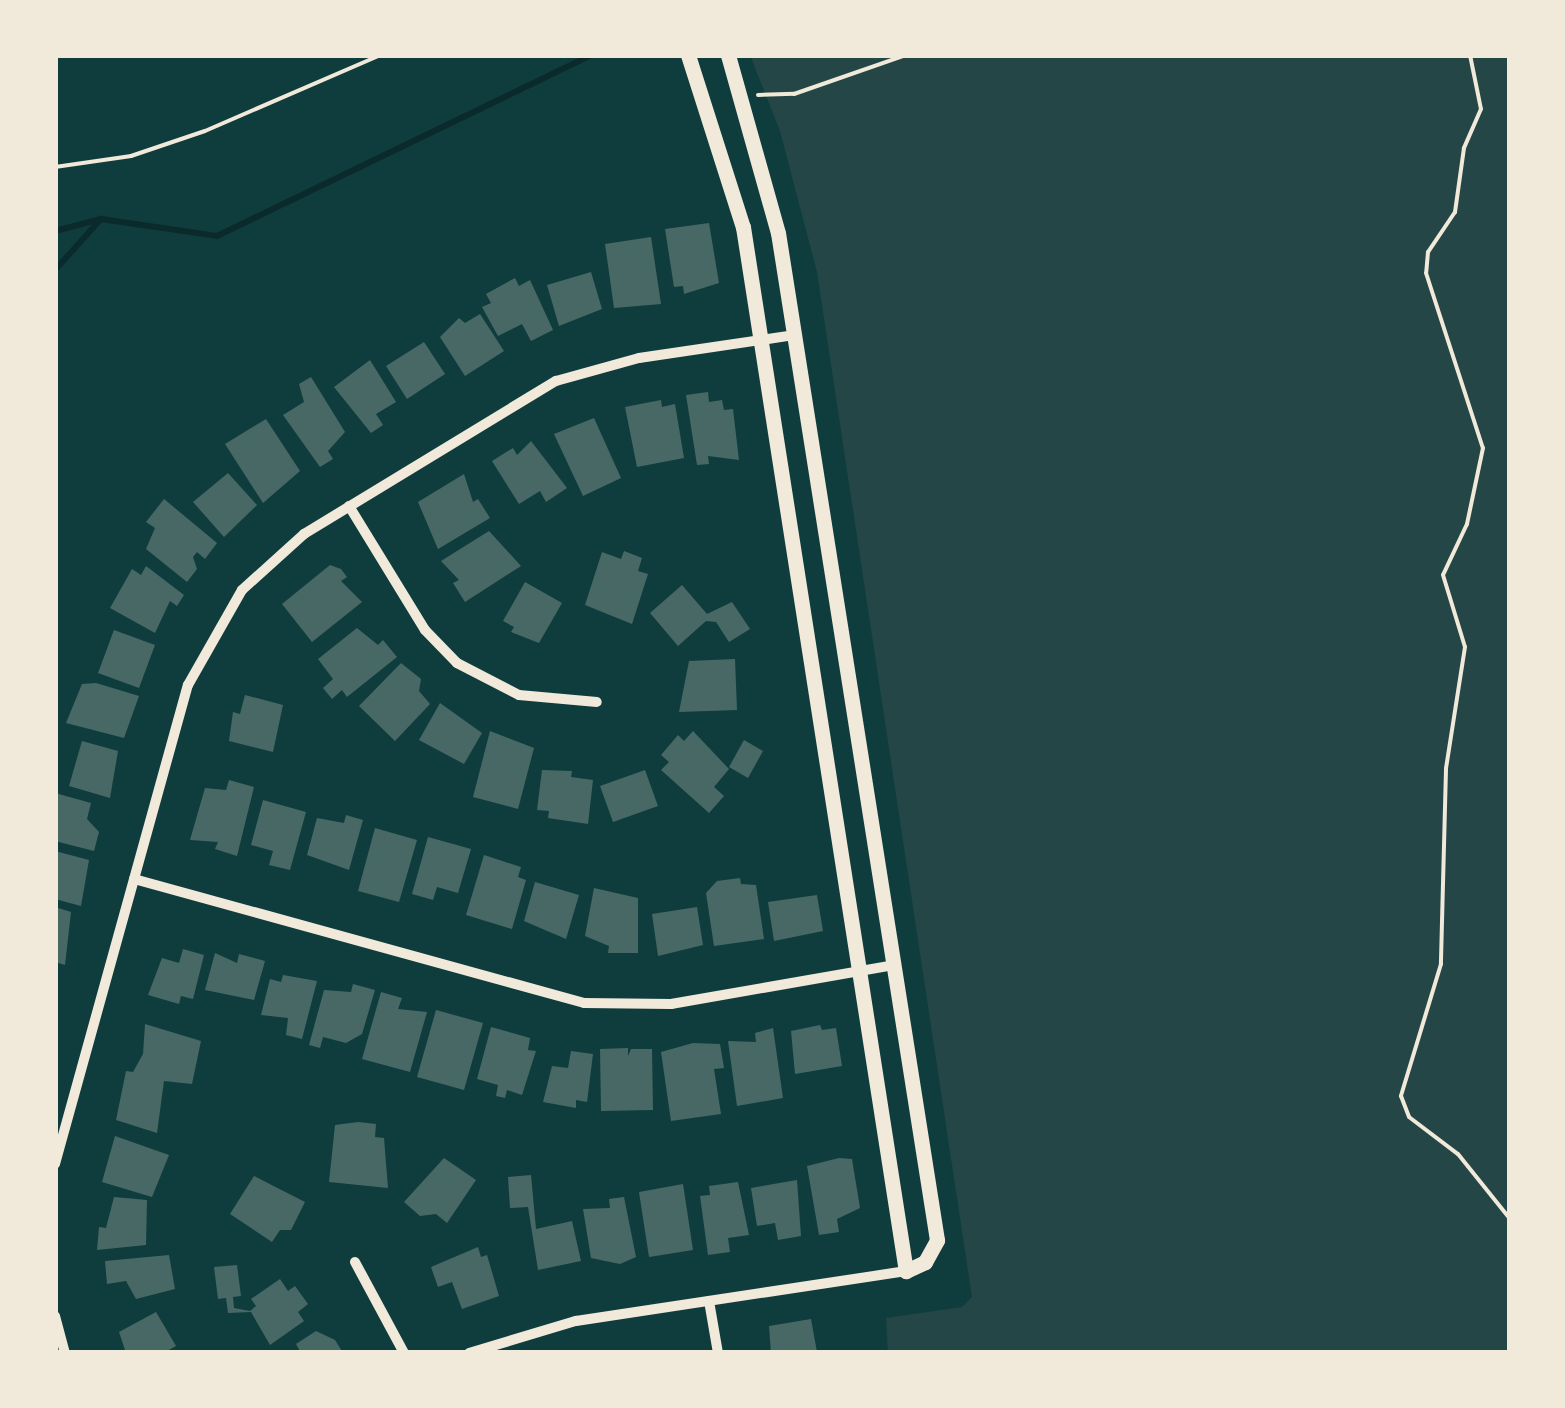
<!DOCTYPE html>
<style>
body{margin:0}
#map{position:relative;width:1565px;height:1408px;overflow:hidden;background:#0f3d3e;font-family:Commissioner,sans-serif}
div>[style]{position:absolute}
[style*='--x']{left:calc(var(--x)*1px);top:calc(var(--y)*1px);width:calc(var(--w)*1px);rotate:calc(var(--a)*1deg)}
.green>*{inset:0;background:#244646}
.stream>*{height:6px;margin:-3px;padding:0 3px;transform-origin:3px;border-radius:3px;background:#0a2a2b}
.building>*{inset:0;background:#486865}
.path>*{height:4px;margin:-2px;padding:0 2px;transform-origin:2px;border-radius:2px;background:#f1e9da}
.minor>*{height:10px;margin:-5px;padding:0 5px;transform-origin:5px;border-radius:5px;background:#f1e9da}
.tertiary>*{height:15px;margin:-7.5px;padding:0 7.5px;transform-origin:7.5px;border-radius:7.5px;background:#f1e9da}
span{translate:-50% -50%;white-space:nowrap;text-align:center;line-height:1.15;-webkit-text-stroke:10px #f1e9da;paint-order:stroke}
.frame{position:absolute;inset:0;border:58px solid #f1e9da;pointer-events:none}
</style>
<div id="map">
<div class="green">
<div style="clip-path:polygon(750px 55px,1510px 55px,1510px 1353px,888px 1353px,886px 1318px,962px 1307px,972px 1297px,817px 272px,780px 131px)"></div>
</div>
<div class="stream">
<div style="--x:55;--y:231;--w:48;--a:-14.6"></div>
<div style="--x:101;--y:219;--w:117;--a:8.3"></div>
<div style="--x:217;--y:236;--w:415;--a:-25.8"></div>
<div style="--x:55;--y:270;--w:69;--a:-48"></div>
</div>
<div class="building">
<div style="clip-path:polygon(709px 223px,719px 283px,684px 294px,683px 286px,674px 287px,665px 229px)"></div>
<div style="clip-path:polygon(651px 237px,661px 304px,614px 308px,605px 244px)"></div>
<div style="clip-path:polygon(591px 272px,602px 309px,559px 326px,547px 285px)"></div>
<div style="clip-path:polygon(515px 278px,519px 286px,530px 280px,553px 330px,531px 341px,522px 324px,498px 336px,482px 307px,491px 303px,486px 294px)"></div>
<div style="clip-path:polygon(480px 314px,504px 351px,465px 376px,440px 337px,459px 318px,465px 323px)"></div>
<div style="clip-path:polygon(424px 342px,445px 374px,407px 399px,386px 366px)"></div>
<div style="clip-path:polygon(370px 360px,396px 402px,376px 414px,383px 425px,371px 433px,334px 387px)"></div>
<div style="clip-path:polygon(311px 377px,345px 432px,328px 451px,333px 459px,320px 467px,283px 415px,304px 402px,299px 384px)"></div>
<div style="clip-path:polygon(708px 392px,709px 402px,722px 400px,724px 410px,733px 409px,739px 460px,708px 456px,709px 464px,697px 465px,686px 395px)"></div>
<div style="clip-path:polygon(661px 400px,662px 407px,675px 404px,684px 458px,637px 467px,625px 407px)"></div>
<div style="clip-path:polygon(594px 418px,621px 478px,583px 496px,554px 434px)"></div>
<div style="clip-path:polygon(266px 419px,300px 471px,263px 503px,225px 444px)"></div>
<div style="clip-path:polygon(531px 441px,567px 488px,546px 502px,540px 491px,519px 504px,492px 461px,513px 448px,517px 455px)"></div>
<div style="clip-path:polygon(228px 473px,257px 505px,224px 537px,193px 502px)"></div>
<div style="clip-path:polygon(464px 474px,473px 502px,478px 499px,490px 518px,438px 549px,418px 502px)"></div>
<div style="clip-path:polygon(164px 499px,217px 543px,205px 559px,197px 552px,193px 557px,197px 569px,187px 582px,146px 549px,155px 528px,146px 522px)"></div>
<div style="clip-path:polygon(489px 531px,521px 566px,465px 602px,453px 583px,459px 580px,441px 561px)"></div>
<div style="clip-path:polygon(624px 551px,642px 558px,638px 571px,648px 574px,632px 624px,585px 605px,602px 552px,621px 559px)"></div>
<div style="clip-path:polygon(330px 565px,341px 569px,347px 577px,341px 581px,362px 602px,312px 642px,282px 604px)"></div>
<div style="clip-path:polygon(146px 566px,184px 595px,177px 606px,170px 601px,155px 633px,110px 608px,132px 569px,141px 575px)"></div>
<div style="clip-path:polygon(525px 582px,562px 603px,539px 643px,511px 632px,514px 627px,503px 621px)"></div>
<div style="clip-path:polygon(682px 585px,707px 614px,732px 602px,750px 629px,729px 642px,716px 622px,706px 621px,678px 646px,650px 613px)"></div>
<div style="clip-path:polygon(357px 628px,378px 645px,383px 640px,397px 657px,347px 697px,342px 690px,332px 699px,323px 688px,333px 679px,318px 659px)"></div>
<div style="clip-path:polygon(114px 630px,155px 645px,139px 688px,98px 673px)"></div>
<div style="clip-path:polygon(735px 659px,737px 710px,679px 712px,689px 661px)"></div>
<div style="clip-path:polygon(401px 663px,421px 679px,419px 691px,430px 704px,395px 741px,359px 706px)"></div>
<div style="clip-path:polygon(96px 683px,139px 696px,124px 738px,66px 723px,82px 684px)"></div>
<div style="clip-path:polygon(245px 695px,283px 705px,273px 752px,229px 741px,233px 712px,240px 714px)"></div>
<div style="clip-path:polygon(440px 703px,482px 733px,464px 764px,419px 740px)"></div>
<div style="clip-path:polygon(490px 731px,534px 748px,518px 809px,473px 797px)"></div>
<div style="clip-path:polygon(693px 731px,729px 769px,714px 787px,724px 796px,709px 813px,661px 770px,669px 762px,661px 755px,678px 735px,684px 741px)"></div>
<div style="clip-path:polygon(744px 740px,763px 751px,748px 778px,729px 767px)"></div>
<div style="clip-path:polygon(82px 741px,118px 751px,110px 798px,69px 786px)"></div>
<div style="clip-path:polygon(542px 770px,572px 771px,571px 777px,593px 780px,588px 824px,548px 818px,549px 811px,537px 810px)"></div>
<div style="clip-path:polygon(645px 770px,658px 806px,613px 822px,600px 786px)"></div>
<div style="clip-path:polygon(229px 780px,254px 787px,237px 856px,215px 849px,218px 842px,190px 840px,205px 788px,226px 790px)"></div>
<div style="clip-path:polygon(55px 793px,91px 803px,87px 819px,99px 832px,94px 851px,55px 841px)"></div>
<div style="clip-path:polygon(263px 800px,306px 812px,290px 870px,269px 865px,273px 851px,251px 845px)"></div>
<div style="clip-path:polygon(346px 815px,363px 820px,349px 870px,307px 855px,317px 818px,344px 823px)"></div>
<div style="clip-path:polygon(375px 828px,417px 840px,399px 902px,358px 891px)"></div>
<div style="clip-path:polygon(428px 837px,471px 849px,458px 893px,437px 887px,433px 900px,412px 894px)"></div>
<div style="clip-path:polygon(55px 851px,89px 860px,81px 906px,55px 899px)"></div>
<div style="clip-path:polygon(484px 855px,521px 867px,518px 877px,526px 880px,512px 929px,466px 915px)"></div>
<div style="clip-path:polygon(740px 878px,741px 884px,756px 885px,764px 939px,714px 946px,706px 893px,717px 881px)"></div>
<div style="clip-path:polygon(535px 882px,579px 895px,566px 939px,524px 921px)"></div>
<div style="clip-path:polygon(594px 888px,638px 898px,638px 953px,608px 953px,609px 946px,585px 936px)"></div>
<div style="clip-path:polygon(817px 895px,823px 931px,774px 941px,768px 902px)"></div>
<div style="clip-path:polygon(55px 907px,71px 912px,65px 965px,55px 962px)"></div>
<div style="clip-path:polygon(697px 907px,703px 945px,658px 956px,652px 914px)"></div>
<div style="clip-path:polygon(183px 949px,204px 955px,193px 999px,181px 996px,179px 1004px,148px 995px,162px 958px,179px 963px)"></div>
<div style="clip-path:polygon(215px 953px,237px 963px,239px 954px,265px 961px,254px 1000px,205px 990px)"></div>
<div style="clip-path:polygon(283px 975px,317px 981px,302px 1039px,286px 1035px,288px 1018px,261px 1015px,270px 979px,281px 982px)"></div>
<div style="clip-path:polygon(353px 984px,375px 990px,362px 1034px,346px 1043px,323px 1037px,320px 1048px,309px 1045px,324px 990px,351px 992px)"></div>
<div style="clip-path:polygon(381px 992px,402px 998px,398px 1009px,427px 1012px,410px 1072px,362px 1059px)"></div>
<div style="clip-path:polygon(436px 1010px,483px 1023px,464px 1090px,417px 1077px)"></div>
<div style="clip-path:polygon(145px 1024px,201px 1041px,192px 1084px,164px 1081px,157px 1133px,116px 1120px,126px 1071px,133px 1072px,143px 1054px)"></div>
<div style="clip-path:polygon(820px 1025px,822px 1030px,836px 1028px,842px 1066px,795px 1074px,791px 1031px)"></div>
<div style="clip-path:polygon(491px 1027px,530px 1038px,528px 1050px,536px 1051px,522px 1095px,507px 1090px,505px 1098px,496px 1096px,498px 1085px,477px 1079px)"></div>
<div style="clip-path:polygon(773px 1028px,783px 1098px,737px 1106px,728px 1041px,756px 1042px,755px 1033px)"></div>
<div style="clip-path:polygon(693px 1043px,720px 1044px,724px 1068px,714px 1069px,721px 1114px,671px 1121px,661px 1052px)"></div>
<div style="clip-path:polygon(628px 1048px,628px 1056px,631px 1049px,652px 1049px,653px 1110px,601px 1111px,600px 1049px)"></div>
<div style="clip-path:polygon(571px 1051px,593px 1054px,587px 1102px,576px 1100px,576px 1108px,543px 1102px,552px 1066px,568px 1068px)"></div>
<div style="clip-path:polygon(358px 1122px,376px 1124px,375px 1137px,384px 1138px,388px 1188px,329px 1182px,335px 1125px)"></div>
<div style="clip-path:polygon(115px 1136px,169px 1155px,152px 1197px,102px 1182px)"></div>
<div style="clip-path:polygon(444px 1158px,476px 1180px,447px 1223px,436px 1214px,420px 1216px,404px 1202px)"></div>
<div style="clip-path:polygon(839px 1158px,852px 1159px,860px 1208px,837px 1219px,839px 1232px,819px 1235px,807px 1166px)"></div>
<div style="clip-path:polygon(531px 1175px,536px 1229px,572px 1221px,581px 1261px,538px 1270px,528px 1207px,510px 1208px,508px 1177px)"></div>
<div style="clip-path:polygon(254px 1176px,305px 1202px,291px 1230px,280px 1230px,272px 1242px,230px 1214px)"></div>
<div style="clip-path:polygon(797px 1180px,801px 1236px,778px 1240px,775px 1223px,757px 1226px,751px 1188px)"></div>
<div style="clip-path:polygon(738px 1182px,749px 1235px,728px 1238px,730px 1252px,708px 1255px,700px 1196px,710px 1195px,709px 1186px)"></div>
<div style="clip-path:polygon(683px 1184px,693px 1250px,649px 1257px,639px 1192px)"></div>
<div style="clip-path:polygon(114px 1197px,147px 1200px,146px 1245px,97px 1250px,99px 1227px,106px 1228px)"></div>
<div style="clip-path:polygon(624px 1197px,636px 1257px,620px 1264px,591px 1258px,583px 1209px,610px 1208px,609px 1199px)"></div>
<div style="clip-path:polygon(478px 1247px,481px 1257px,487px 1255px,499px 1296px,462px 1309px,452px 1282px,438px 1287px,431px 1267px)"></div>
<div style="clip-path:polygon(169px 1255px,175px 1289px,136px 1299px,126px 1281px,107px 1284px,105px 1261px)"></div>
<div style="clip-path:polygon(237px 1265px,241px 1296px,233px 1297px,234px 1308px,250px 1311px,256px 1306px,251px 1299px,280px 1279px,288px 1291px,295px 1286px,308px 1304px,298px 1312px,304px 1321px,270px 1345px,251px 1312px,228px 1313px,226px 1298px,218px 1299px,214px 1267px)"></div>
<div style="clip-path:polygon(156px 1312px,176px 1346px,163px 1353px,126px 1353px,119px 1332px)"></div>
<div style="clip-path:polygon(811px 1319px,817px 1352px,771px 1353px,769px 1326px)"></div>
<div style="clip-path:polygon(316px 1331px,335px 1340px,343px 1353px,301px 1353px,296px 1344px)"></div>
</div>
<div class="path">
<div style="--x:1470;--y:55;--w:55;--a:78.5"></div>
<div style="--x:1481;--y:109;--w:43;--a:113.6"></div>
<div style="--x:1464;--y:148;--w:65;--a:98"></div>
<div style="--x:1455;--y:212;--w:48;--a:124"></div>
<div style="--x:1428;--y:252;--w:21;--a:95"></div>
<div style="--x:1426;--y:273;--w:184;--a:72"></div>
<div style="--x:1483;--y:448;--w:78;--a:101.9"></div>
<div style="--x:1467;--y:524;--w:56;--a:115.2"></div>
<div style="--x:1443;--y:575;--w:75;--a:73"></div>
<div style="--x:1465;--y:647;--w:123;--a:98.9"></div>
<div style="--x:1446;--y:769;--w:195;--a:91.5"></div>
<div style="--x:1441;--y:964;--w:138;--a:106.9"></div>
<div style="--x:1401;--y:1096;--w:22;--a:69"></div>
<div style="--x:1409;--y:1117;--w:61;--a:37.1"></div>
<div style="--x:1458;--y:1154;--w:83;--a:51.3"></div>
<div style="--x:758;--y:95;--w:36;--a:-2"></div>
<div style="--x:794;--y:94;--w:119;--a:-19.2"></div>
<div style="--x:55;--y:167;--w:77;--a:-8.2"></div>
<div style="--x:131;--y:156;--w:78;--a:-18.7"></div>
<div style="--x:205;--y:131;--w:192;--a:-23.4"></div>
</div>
<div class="minor">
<div style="--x:349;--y:506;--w:145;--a:58.5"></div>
<div style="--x:425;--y:630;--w:46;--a:45.9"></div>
<div style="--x:457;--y:663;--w:70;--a:27.3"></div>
<div style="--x:519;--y:695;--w:78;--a:5.1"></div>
<div style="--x:134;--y:879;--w:467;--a:15.4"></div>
<div style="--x:584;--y:1003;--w:87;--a:0.7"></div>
<div style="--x:671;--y:1004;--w:226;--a:-9.9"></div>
<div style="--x:55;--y:1164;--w:497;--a:-74.5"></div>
<div style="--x:188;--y:685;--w:109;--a:-60.4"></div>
<div style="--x:242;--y:590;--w:84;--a:-42.1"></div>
<div style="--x:304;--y:534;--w:295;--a:-31.3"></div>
<div style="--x:556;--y:381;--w:86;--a:-15.5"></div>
<div style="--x:639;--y:358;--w:158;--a:-8.4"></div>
<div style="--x:355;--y:1262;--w:103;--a:61.7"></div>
<div style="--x:709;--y:1301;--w:53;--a:80.2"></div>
<div style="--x:55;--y:1316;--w:38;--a:75"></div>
<div style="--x:469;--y:1353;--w:112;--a:-16.7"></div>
<div style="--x:576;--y:1321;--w:334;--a:-8.6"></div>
</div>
<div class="tertiary">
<div style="--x:688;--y:55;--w:181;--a:72.3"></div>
<div style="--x:743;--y:227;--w:1057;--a:81.13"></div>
<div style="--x:906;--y:1271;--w:21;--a:-25"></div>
<div style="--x:925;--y:1262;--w:25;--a:-61"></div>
<div style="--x:937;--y:1240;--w:1019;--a:-98.97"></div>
<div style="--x:778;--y:233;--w:185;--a:-105.7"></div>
</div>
<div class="frame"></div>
</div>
